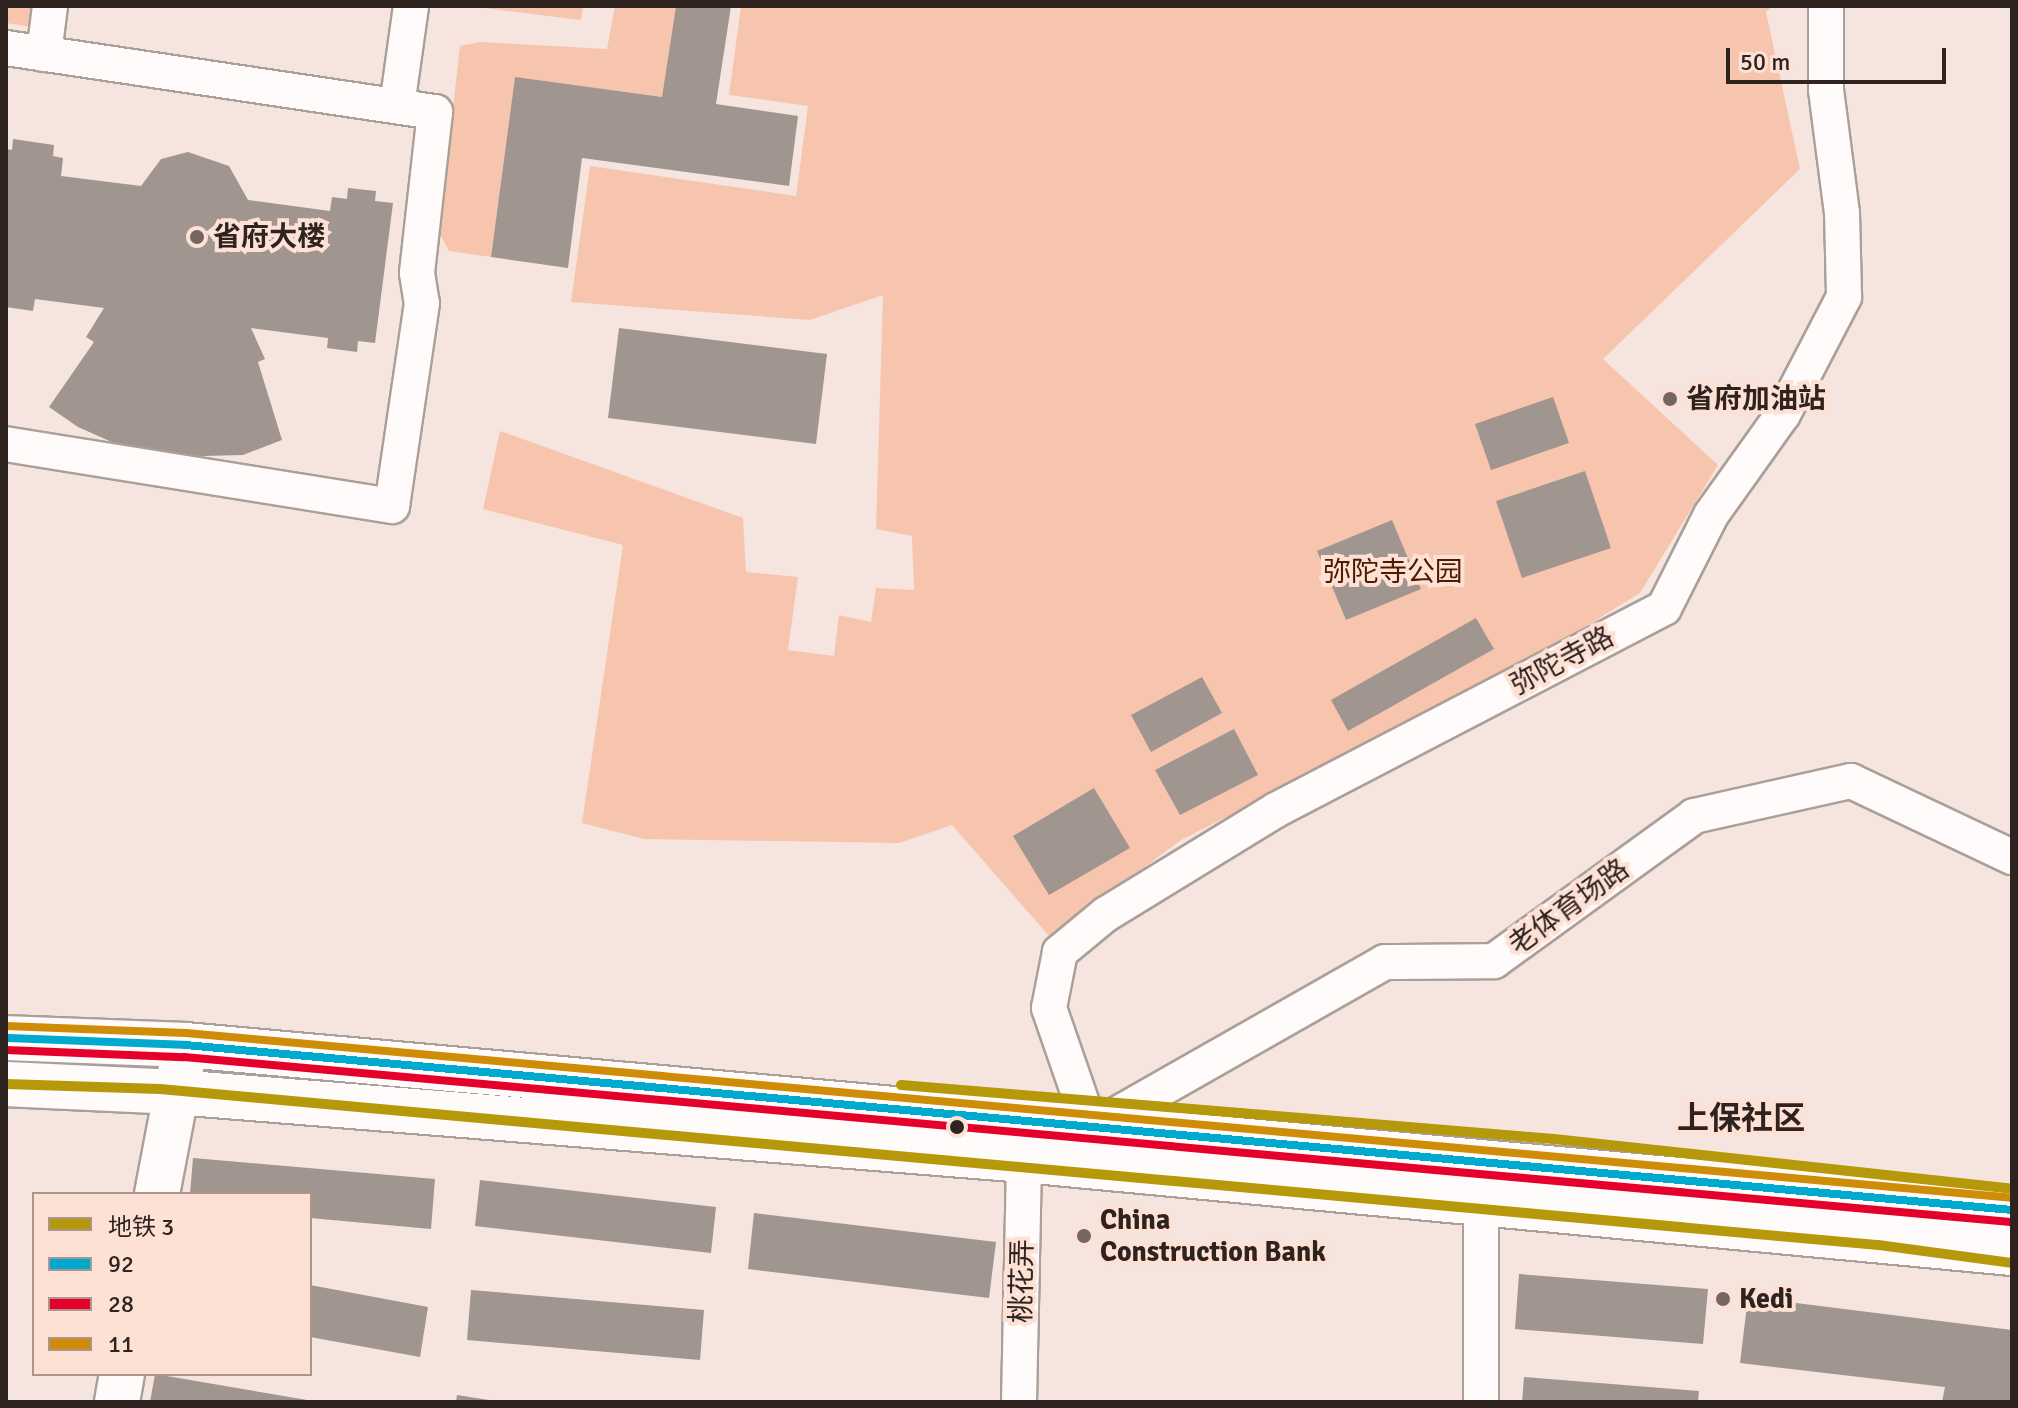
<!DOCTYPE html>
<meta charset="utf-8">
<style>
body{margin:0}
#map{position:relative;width:2018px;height:1408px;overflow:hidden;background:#f5e5de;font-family:Signika,"Noto Sans SC",sans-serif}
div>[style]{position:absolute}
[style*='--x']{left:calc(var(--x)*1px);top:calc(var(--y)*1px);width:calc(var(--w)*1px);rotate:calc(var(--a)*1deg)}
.green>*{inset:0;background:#f7c5ae}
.building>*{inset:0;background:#a19590}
.roads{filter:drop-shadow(2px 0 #aa9f99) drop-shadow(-2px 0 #aa9f99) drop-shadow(0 2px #aa9f99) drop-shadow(0 -2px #aa9f99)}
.street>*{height:34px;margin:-17px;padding:0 17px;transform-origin:17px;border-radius:17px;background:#fefbfa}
.secondary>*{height:44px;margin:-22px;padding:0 22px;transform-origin:22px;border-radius:22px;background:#fefbfa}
.bus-1>*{height:8px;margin:-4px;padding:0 4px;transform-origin:4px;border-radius:4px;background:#00a9ce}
.bus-2>*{height:8px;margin:-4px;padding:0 4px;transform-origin:4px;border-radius:4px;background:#e4002b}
.bus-3>*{height:8px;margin:-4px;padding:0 4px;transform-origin:4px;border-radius:4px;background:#cf8c06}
.metro-1>*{height:10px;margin:-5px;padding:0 5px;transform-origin:5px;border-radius:5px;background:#b6980b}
.dots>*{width:22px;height:22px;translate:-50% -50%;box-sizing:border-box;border:4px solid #fee1d5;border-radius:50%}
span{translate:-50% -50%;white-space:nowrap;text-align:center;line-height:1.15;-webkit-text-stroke:8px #fee1d5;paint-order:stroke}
.poi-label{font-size:28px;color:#2e231f;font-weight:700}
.left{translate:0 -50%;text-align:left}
.park-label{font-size:28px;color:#4e1a00}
.street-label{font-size:28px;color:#2e231f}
.quarter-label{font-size:32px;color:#2e231f;font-weight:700}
.frame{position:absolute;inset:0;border:8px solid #2e231f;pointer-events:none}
.legend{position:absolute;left:32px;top:1192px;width:280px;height:184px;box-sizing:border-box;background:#fee1d5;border:2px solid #ab958c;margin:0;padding:10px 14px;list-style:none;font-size:24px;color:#2e231f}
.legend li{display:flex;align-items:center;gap:16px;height:40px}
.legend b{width:40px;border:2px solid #ab958c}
.scale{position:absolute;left:1726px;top:48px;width:220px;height:36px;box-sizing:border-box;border:4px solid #2e231f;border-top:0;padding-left:10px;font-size:24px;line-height:28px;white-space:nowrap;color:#2e231f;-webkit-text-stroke:6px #fee1d5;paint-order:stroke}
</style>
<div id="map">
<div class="green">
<div style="clip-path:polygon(6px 6px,35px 6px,33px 27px,6px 23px)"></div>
<div style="clip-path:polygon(469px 6px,583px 6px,581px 20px)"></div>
<div style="clip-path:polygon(615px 6px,676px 6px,662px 97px,515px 78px,491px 257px,449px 251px,439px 232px,460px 46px,480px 42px,607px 49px)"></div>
<div style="clip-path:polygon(741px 6px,1773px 6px,1766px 12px,1800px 169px,1603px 359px,1718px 465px,1640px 593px,1488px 686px,1181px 840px,1050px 937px,952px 825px,899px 843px,644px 839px,582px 823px,623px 545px,483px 509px,500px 431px,743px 518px,746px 572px,798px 577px,788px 650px,834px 656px,839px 615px,871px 622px,876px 588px,914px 590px,912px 536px,876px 529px,883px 295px,810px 320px,571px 302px,590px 166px,796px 196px,808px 106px,729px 95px)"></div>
</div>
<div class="building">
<div style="clip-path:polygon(676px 6px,731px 6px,716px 104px,798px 116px,789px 186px,582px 158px,568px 268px,491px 257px,515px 77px,662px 97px)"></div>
<div style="clip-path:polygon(13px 139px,54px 145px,53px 156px,63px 158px,61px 176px,141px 186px,161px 159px,188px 152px,229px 166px,248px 200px,330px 211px,332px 197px,347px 199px,348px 188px,376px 191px,375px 201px,393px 203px,375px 343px,358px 341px,357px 352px,327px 348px,328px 338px,251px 328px,265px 359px,258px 362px,282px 440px,243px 455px,165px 457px,132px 451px,78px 427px,49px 407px,94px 342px,86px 337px,104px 308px,35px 299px,33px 311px,6px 307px,6px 149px,12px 150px)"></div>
<div style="clip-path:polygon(619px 328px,827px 354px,816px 444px,608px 418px)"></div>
<div style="clip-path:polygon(1553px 397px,1569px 443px,1491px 470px,1475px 424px)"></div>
<div style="clip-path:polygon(1585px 471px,1611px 548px,1522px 578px,1496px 501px)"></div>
<div style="clip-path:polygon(1392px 520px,1421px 589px,1346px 620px,1317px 551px)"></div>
<div style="clip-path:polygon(1476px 618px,1494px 649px,1348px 731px,1331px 700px)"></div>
<div style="clip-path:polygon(1202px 677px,1222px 713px,1151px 752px,1131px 715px)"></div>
<div style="clip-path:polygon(1234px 729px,1258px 775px,1180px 815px,1155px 770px)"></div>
<div style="clip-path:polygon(1094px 788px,1130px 848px,1049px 895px,1013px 836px)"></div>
<div style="clip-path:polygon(193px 1158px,435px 1179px,431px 1229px,310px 1218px,310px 1194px,190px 1194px)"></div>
<div style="clip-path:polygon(480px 1180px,716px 1207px,711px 1253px,475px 1226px)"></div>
<div style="clip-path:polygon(754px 1213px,996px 1242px,989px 1298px,748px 1269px)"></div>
<div style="clip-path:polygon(1519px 1274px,1708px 1289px,1703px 1344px,1515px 1329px)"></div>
<div style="clip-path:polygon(310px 1285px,428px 1307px,420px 1357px,310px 1337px)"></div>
<div style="clip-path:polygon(471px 1290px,704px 1310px,700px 1360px,467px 1340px)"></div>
<div style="clip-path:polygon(1748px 1297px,2012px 1330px,2012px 1402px,1942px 1402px,1945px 1387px,1740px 1363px)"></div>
<div style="clip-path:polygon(155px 1374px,307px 1400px,306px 1402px,150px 1402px)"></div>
<div style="clip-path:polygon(1524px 1377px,1699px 1391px,1698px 1402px,1522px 1402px)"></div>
<div style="clip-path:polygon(457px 1395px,489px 1400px,489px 1402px,456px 1402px)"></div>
</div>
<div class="roads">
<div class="street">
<div style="--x:1826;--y:6;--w:84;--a:90"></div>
<div style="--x:1826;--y:90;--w:124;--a:82.6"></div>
<div style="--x:1842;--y:213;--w:84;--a:88.6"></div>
<div style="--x:1844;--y:297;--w:132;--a:117.5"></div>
<div style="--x:1783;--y:414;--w:124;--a:125.5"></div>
<div style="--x:1711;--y:515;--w:104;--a:116.8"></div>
<div style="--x:1664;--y:608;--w:437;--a:152.5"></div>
<div style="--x:1276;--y:810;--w:199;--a:148.5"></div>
<div style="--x:1106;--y:914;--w:60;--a:140.4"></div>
<div style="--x:1060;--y:952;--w:57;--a:101.1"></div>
<div style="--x:1049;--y:1008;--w:128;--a:70.9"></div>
<div style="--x:1091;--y:1129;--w:338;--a:-29.6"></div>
<div style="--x:1385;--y:962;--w:109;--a:-0.5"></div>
<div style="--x:1494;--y:961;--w:247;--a:-35.9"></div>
<div style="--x:1694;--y:816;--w:161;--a:-12.6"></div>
<div style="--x:1851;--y:781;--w:178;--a:25.3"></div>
<div style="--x:6;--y:48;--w:434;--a:8.5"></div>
<div style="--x:435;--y:112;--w:162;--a:96.4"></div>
<div style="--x:417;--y:273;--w:30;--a:81"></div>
<div style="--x:422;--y:303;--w:205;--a:98.4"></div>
<div style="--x:392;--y:506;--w:391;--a:-170.9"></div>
<div style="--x:44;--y:54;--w:48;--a:-82.9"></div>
<div style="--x:397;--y:106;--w:101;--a:-82"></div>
<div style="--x:1019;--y:1402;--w:242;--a:-88.8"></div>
<div style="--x:1481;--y:1402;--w:200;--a:-90"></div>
</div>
<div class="secondary">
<div style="--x:6;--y:1038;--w:179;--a:2.2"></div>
<div style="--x:185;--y:1045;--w:1834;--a:5.16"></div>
<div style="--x:6;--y:1084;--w:170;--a:2.7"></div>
<div style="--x:176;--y:1092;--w:851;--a:4.58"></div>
<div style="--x:1024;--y:1160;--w:992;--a:5.38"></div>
<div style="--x:157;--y:1194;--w:133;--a:-79.2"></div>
<div style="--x:117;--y:1402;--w:28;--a:-80"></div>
</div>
</div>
<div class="bus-1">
<div style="--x:6;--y:1038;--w:179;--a:2.2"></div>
<div style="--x:185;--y:1045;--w:1834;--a:5.16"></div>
</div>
<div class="bus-2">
<div style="--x:6;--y:1050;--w:178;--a:2.3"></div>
<div style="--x:184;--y:1057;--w:1834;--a:5.16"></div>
</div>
<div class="bus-3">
<div style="--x:6;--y:1026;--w:180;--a:2.2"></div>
<div style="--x:186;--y:1033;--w:1833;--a:5.16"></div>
</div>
<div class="metro-1">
<div style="--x:6;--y:1084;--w:154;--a:1.9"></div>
<div style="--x:160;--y:1089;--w:1726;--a:5.19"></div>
<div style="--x:1879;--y:1245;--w:134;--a:7.7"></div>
<div style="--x:901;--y:1085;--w:655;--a:4.73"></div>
<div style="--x:1554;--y:1139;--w:461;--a:6.2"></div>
</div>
<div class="dots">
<div style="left:197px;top:237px;background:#746762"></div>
<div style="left:1670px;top:399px;background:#746762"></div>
<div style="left:957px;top:1127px;background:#2e231f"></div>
<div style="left:1084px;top:1236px;background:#746762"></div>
<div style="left:1723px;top:1299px;background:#746762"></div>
</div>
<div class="poi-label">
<span class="left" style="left:213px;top:237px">省府大楼</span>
<span class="left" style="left:1686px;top:399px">省府加油站</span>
<span class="left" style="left:1100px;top:1236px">China<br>Construction Bank</span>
<span class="left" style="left:1739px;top:1299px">Kedi</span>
</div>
<div class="park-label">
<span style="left:1393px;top:572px">弥陀寺公园</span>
</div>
<div class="street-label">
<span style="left:1562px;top:661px;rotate:-28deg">弥陀寺路</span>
<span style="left:1569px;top:907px;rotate:-36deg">老体育场路</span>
<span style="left:1022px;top:1281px;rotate:-89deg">桃花弄</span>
</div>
<div class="quarter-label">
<span style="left:1741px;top:1119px">上保社区</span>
</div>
<div class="frame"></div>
<ul class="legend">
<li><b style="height:10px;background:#b6980b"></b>地铁 3</li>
<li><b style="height:10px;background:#00a9ce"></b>92</li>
<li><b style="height:10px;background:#e4002b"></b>28</li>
<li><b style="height:10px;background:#cf8c06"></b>11</li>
</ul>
<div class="scale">50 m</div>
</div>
